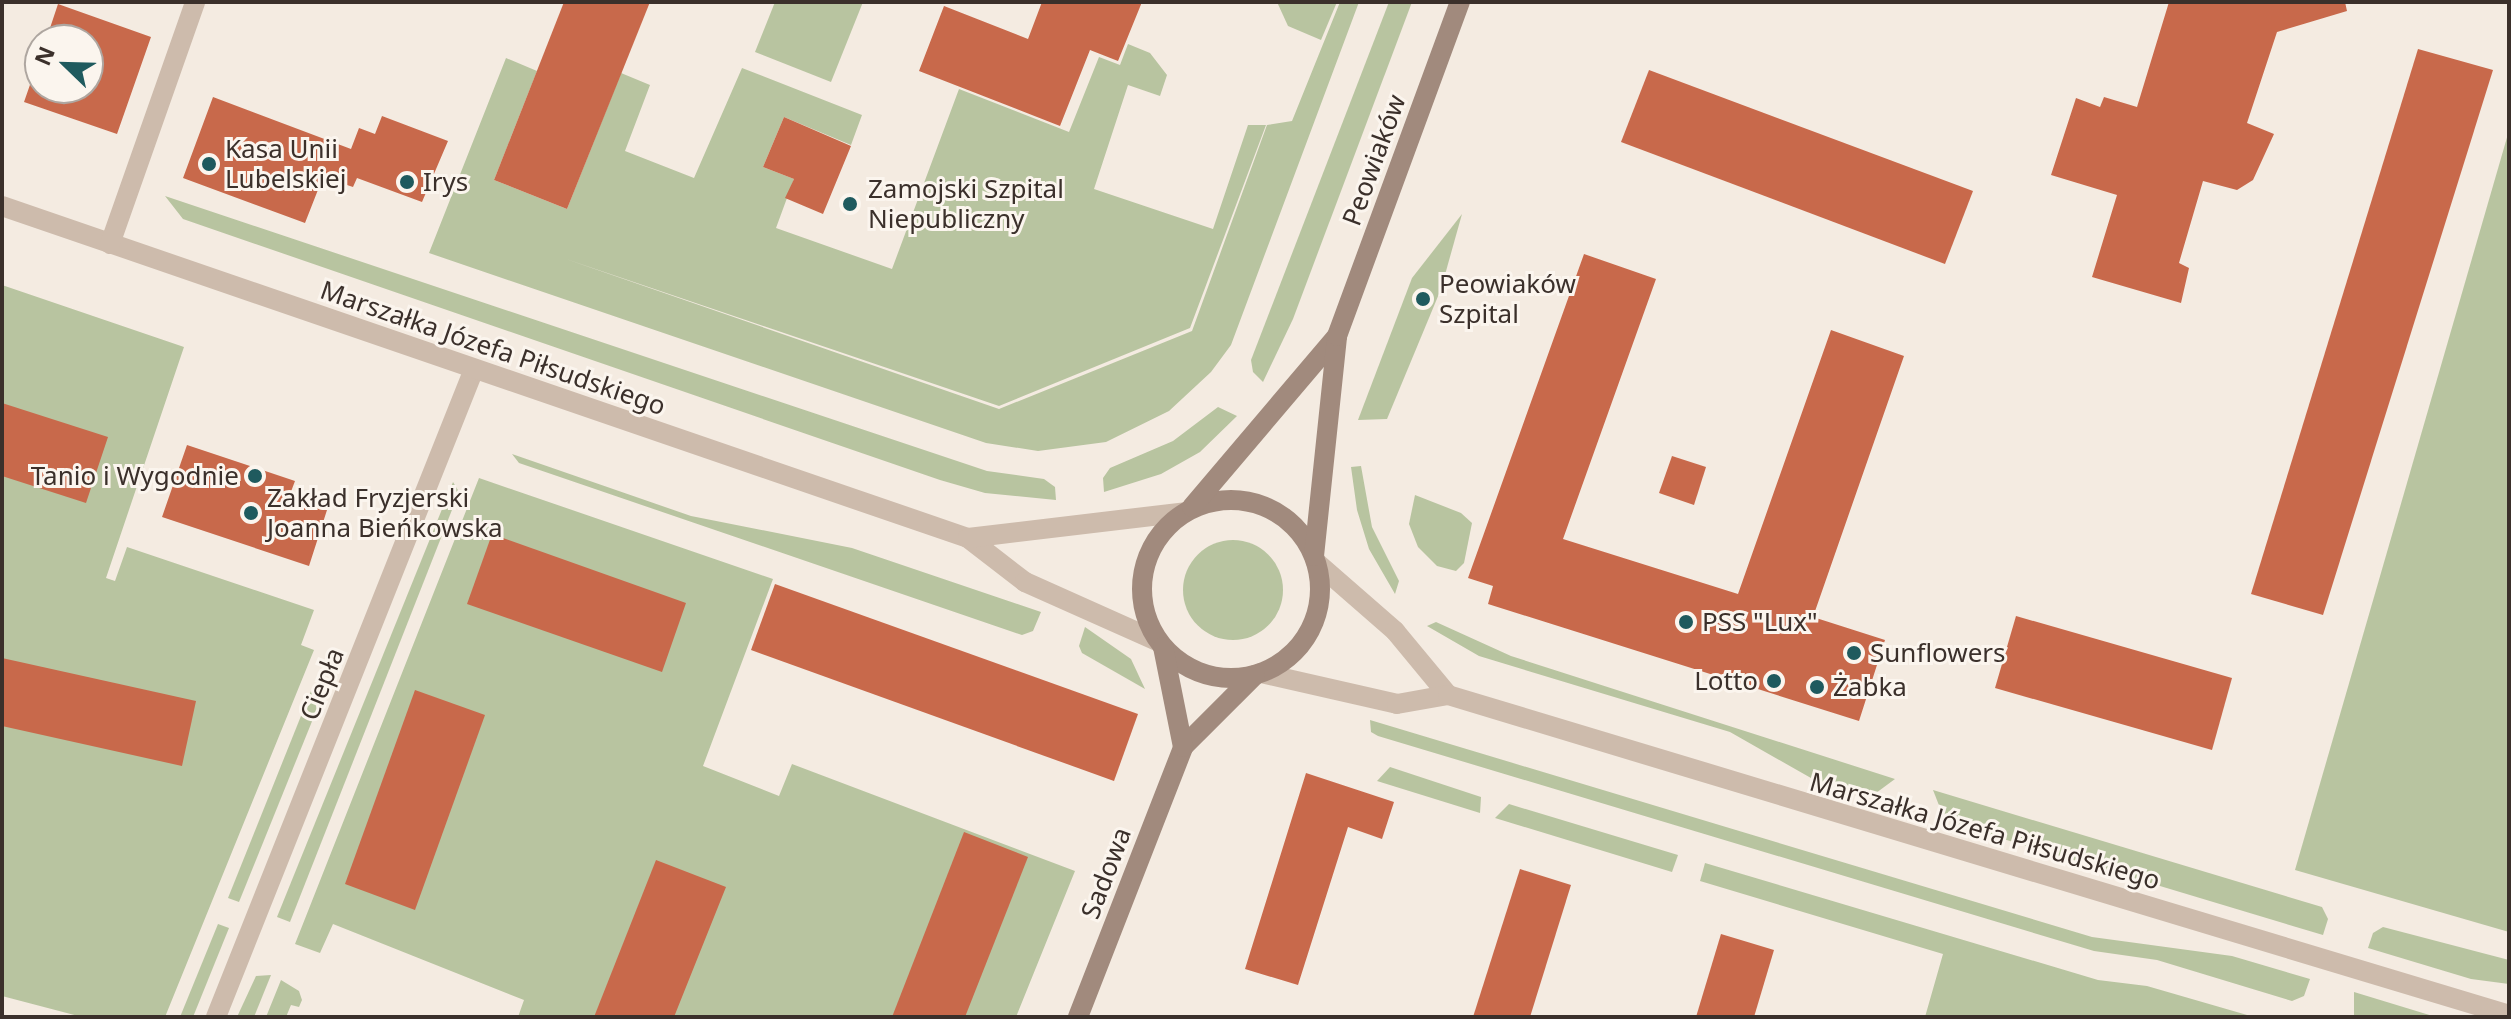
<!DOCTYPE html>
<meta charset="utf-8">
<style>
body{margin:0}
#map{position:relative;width:2511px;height:1019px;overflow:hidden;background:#f4ebe1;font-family:"Noto Sans",sans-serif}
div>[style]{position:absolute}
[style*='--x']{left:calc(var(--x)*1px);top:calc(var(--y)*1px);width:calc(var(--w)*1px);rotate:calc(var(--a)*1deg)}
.green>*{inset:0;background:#b8c4a0}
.round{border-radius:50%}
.building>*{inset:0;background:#c8694b}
.minor>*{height:20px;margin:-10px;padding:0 10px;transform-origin:10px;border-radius:10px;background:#cdbbac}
.tertiary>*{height:20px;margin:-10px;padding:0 10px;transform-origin:10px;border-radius:10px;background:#cdbbac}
.secondary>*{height:20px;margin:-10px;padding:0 10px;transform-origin:10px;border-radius:10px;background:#a18a7d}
.secondary>.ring{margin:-10px;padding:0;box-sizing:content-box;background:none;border:20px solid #a18a7d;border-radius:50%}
.dots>*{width:22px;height:22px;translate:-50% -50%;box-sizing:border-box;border:4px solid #fbf5ee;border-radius:50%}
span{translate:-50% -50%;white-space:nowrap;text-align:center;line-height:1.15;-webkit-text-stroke:6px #fbf5ee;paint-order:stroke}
.poi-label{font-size:26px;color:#3b302b}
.left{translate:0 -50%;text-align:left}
.right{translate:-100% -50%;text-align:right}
.street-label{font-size:26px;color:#3b302b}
.frame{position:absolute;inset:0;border:4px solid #3b302b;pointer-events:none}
.north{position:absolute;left:24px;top:24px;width:80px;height:80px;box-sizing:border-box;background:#fbf5ee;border:2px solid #aea6a0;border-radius:50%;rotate:293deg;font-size:22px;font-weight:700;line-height:32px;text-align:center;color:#3b302b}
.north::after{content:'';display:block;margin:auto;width:28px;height:36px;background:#1f5a5e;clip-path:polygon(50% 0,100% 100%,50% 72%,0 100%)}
</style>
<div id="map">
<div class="green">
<div style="clip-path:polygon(775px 2px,863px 2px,831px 82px,755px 52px)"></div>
<div style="clip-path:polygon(1277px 2px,1337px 2px,1321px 40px,1288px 26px)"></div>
<div style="clip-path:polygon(1340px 2px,1359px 2px,1231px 345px,1211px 372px,1169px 411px,1106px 442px,1038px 451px,986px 443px,429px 253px,506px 58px,537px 71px,494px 180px,567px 209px,621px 73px,650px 85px,625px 151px,694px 178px,742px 68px,862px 115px,851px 145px,784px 117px,763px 167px,794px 179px,776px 228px,892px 269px,959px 89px,1069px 132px,1099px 57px,1120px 65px,1128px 44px,1150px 53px,1167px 75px,1160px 96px,1128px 85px,1094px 189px,1213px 229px,1248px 125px,1266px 125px,1190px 328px,999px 406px,563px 258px,999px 409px,1192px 331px,1267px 125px,1292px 121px)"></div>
<div style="clip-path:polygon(1389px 2px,1412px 2px,1293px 319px,1263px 382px,1253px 372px,1251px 360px)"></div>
<div style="clip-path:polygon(2508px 134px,2509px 134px,2509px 932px,2295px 870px)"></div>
<div style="clip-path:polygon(165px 196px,987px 471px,1044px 479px,1055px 487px,1056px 500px,985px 493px,940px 480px,183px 219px)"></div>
<div style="clip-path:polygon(1462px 214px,1441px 289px,1387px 419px,1358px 420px,1412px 278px)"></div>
<div style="clip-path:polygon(2px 285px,184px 347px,106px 578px,115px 581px,127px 547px,314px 610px,301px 645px,314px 650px,165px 1017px,82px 1017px,2px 996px)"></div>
<div style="clip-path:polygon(1218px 407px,1237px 416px,1200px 452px,1161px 474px,1104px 492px,1103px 478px,1110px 468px,1173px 441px)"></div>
<div style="clip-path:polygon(512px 454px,691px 516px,852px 548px,1041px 612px,1033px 631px,1022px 635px,519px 463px)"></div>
<div style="clip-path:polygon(1361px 466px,1372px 527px,1399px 581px,1395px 594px,1369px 549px,1357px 510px,1351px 467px)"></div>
<div style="clip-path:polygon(479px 478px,773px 579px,703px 766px,779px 796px,792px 764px,1075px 871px,1016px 1017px,518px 1017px,524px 1000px,333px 924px,320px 953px,295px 944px)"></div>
<div style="clip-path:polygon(453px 482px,459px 492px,290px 922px,277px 917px)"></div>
<div style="clip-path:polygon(1415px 495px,1461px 513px,1472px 523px,1464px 563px,1456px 571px,1437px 566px,1418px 547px,1409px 524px)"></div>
<div class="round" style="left:1183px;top:540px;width:100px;height:100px"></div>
<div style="clip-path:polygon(1436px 622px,1511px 656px,1895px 779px,1876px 793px,1863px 795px,1818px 782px,1730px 732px,1479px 656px,1427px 626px)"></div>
<div style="clip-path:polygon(1085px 627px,1131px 659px,1145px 689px,1082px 653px,1079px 646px)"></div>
<div style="clip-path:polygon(311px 691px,317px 709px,239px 902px,228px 898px)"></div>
<div style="clip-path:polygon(1370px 720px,2092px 937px,2232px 956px,2310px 979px,2304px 996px,2292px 1001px,2157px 960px,2094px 951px,1378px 736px,1371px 732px)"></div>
<div style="clip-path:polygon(1390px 767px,1481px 797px,1480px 813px,1377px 781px)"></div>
<div style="clip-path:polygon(1933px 790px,2322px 907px,2328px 919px,2323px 935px,1957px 825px,1942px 813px)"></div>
<div style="clip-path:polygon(1509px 804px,1678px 855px,1672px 872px,1495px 818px)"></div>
<div style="clip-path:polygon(1705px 863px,2098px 980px,2147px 986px,2254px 1017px,1925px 1017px,1943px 954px,1700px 881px)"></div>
<div style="clip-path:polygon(218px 924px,229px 928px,193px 1017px,180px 1017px)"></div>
<div style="clip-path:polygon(2383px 927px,2509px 960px,2509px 984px,2471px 979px,2368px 948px,2373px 933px)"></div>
<div style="clip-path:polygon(271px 975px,254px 1017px,237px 1017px,256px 976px)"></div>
<div style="clip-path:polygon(281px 980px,299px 991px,302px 1000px,299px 1007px,291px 1005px,286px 1017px,266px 1017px)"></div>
<div style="clip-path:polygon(2354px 992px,2436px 1017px,2354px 1017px)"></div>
</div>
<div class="building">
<div style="clip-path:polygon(564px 2px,650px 2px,567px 209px,494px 180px)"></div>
<div style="clip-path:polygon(1042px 2px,1142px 2px,1118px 61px,1090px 50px,1060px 126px,919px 71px,944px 6px,1028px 39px)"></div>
<div style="clip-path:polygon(2169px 2px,2345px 2px,2347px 11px,2277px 32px,2247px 123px,2274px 134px,2253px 180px,2237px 190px,2203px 181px,2179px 263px,2189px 268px,2181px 303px,2092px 277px,2117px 195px,2051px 175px,2076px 98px,2100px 107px,2104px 97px,2137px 107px)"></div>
<div style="clip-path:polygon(58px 4px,151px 37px,117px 134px,24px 102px,40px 56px,40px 88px,88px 88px,88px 40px,46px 40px)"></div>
<div style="clip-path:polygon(2418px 49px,2493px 70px,2323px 615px,2251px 594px)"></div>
<div style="clip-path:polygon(1649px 70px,1973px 191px,1945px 264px,1621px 142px)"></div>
<div style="clip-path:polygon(213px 97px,351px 149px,359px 128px,375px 134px,382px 116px,448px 141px,422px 202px,357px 178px,353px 187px,323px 177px,305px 223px,183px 178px)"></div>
<div style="clip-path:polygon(784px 117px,851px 146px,823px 214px,785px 198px,794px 179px,763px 167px)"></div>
<div style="clip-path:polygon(1584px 254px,1656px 279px,1563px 539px,1738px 594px,1831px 330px,1904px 356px,1813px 617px,1885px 640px,1859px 721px,1488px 604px,1493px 586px,1468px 578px)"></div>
<div style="clip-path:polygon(2px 403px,108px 437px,86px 503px,2px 476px)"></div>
<div style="clip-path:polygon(187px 445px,295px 481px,289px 497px,327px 510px,309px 566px,162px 517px)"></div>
<div style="clip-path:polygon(1672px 456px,1706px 467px,1694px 505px,1659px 493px)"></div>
<div style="clip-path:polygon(492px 534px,686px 603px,662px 672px,467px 604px)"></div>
<div style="clip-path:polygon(775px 584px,1138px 714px,1114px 781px,751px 650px)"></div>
<div style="clip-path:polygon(2016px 616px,2232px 678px,2212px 750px,1995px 688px)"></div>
<div style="clip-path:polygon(2px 658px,196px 701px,182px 766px,2px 726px)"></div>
<div style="clip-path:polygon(415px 690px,485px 715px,415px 910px,345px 884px)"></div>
<div style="clip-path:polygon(1306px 773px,1394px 802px,1382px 839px,1348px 827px,1298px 985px,1245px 969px)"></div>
<div style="clip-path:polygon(964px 832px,1028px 857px,965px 1017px,892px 1017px)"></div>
<div style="clip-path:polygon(656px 860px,726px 887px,674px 1017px,594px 1017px)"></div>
<div style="clip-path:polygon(1520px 869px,1571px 885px,1530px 1017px,1473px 1017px)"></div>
<div style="clip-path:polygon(1721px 934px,1774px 950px,1754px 1017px,1696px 1017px)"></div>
</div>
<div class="minor">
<div style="--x:1316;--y:562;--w:105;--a:41.1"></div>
<div style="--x:1395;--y:631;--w:83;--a:50.4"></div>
<div style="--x:1261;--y:673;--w:139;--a:12.8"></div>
<div style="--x:1397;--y:704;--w:52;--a:-10"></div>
<div style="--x:1448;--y:695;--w:1108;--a:16.78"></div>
<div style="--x:216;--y:1017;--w:697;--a:-68.29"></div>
</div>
<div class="tertiary">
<div style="--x:2;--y:206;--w:1021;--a:18.97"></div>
<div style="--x:968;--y:538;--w:72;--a:37.7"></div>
<div style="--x:1025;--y:582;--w:145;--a:24.1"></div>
<div style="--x:110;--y:244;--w:256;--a:-70.6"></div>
<div style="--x:968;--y:538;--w:219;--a:-6.8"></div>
</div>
<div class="secondary">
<div class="ring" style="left:1142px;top:500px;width:158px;height:158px"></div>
<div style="--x:1192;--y:507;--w:224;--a:-49.7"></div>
<div style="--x:1314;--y:556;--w:221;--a:-84"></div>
<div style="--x:1337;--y:336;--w:356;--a:-69.8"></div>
<div style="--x:1183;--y:747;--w:102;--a:-45"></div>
<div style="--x:1078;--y:1017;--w:290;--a:-68.7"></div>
<div style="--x:1183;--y:747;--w:102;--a:-101.3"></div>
</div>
<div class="dots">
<div style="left:209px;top:164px;background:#1f5a5e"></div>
<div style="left:407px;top:182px;background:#1f5a5e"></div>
<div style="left:850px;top:204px;background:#1f5a5e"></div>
<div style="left:1423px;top:299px;background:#1f5a5e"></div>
<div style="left:255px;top:476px;background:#1f5a5e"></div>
<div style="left:251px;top:513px;background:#1f5a5e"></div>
<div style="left:1686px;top:622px;background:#1f5a5e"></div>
<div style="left:1854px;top:653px;background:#1f5a5e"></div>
<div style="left:1774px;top:681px;background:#1f5a5e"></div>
<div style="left:1817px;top:687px;background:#1f5a5e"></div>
</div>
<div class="poi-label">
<span class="left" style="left:225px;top:164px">Kasa Unii<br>Lubelskiej</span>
<span class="left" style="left:423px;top:182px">Irys</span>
<span class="left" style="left:868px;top:204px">Zamojski Szpital<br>Niepubliczny</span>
<span class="left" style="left:1439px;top:299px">Peowiaków<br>Szpital</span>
<span class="right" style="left:239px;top:476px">Tanio i Wygodnie</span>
<span class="left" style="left:267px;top:513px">Zakład Fryzjerski<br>Joanna Bieńkowska</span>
<span class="left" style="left:1702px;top:622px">PSS "Lux"</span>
<span class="left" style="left:1870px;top:653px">Sunflowers</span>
<span class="right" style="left:1758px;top:681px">Lotto</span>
<span class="left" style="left:1833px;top:687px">Żabka</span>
</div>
<div class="street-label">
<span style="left:1374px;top:160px;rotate:-70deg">Peowiaków</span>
<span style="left:493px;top:348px;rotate:19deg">Marszałka Józefa Piłsudskiego</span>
<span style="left:322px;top:684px;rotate:-68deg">Ciepła</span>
<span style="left:1985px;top:831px;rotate:16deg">Marszałka Józefa Piłsudskiego</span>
<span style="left:1106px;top:873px;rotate:-69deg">Sadowa</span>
</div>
<div class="frame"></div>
<div class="north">N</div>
</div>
